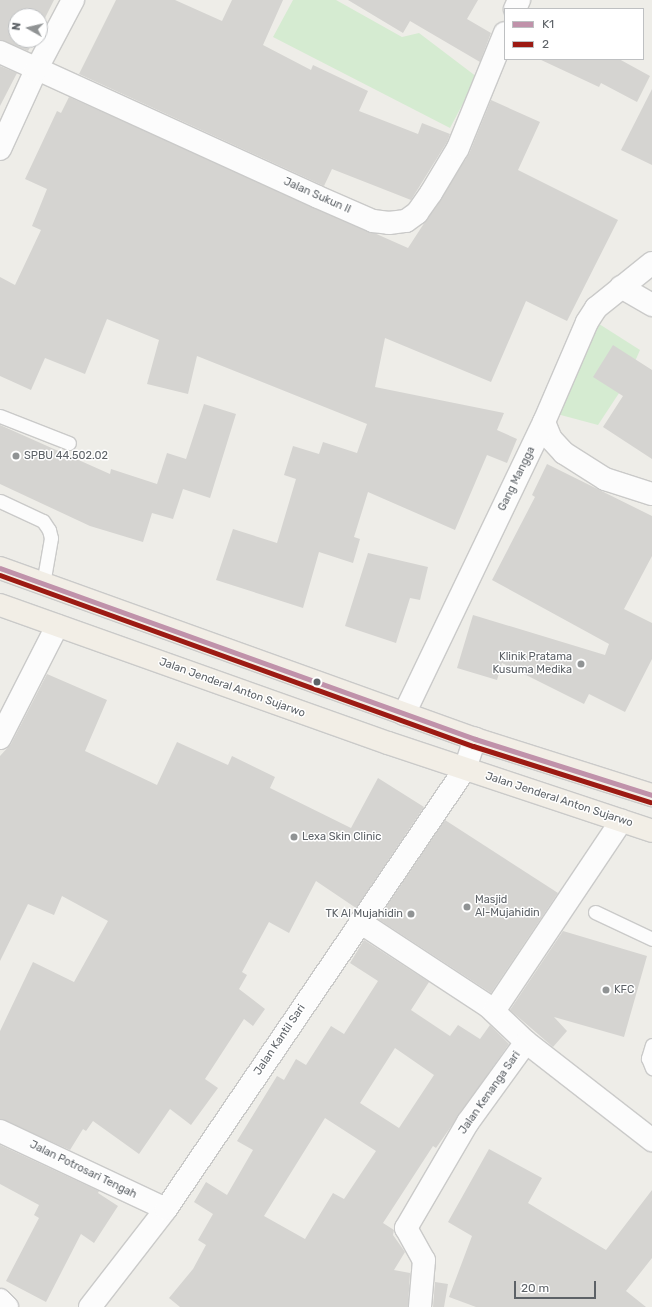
<!DOCTYPE html>
<style>
body{margin:0}
#map{position:relative;width:652px;height:1307px;overflow:hidden;background:#eeede8;font-family:Rubik,sans-serif}
div>[style]{position:absolute}
[style*='--x']{left:calc(var(--x)*1px);top:calc(var(--y)*1px);width:calc(var(--w)*1px);rotate:calc(var(--a)*1deg)}
.green>*{inset:0;background:#d5ebd1}
.building>*{inset:0;background:#d5d4d1}
.roads{filter:drop-shadow(1px 0 #cacac9) drop-shadow(-1px 0 #cacac9) drop-shadow(0 1px #cacac9) drop-shadow(0 -1px #cacac9)}
.service>*{height:13px;margin:-6.5px;padding:0 6.5px;transform-origin:6.5px;border-radius:6.5px;background:#fcfcfc}
.minor>*{height:22px;margin:-11px;padding:0 11px;transform-origin:11px;border-radius:11px;background:#fcfcfc}
.tertiary>*{height:22px;margin:-11px;padding:0 11px;transform-origin:11px;border-radius:11px;background:#fcfcfc}
.trunk>*{height:22px;margin:-11px;padding:0 11px;transform-origin:11px;border-radius:11px;background:#f2eee6}
.bus-1>*{height:5px;margin:-2.5px;padding:0 2.5px;transform-origin:2.5px;border-radius:2.5px;background:#c092aa}
.bus-2>*{height:5px;margin:-2.5px;padding:0 2.5px;transform-origin:2.5px;border-radius:2.5px;background:#9c1a13}
.dots>*{width:11px;height:11px;translate:-50% -50%;box-sizing:border-box;border:2px solid #fff;border-radius:50%}
span{translate:-50% -50%;white-space:nowrap;text-align:center;line-height:1.15;-webkit-text-stroke:3px #fff;paint-order:stroke}
.street-label{font-size:11px;color:#5d6267}
.poi-label{font-size:11px;color:#5d6267}
.left{translate:0 -50%;text-align:left}
.right{translate:-100% -50%;text-align:right}
.legend{position:absolute;left:504px;top:8px;width:140px;height:52px;box-sizing:border-box;background:#fff;border:1px solid #bec0c2;margin:0;padding:5px 7px;list-style:none;font-size:12px;color:#5d6267}
.legend li{display:flex;align-items:center;gap:8px;height:20px}
.legend b{width:20px;border:1px solid #bec0c2}
.north{position:absolute;left:8px;top:8px;width:40px;height:40px;box-sizing:border-box;background:#fff;border:1px solid #bec0c2;border-radius:50%;rotate:278deg;font-size:11px;font-weight:700;line-height:16px;text-align:center;color:#5d6267}
.north::after{content:'';display:block;margin:auto;width:14px;height:18px;background:#909394;clip-path:polygon(50% 0,100% 100%,50% 72%,0 100%)}
.scale{position:absolute;left:514px;top:1281px;width:82px;height:18px;box-sizing:border-box;border:2px solid #5d6267;border-top:0;padding-left:5px;font-size:12px;line-height:14px;white-space:nowrap;color:#5d6267;-webkit-text-stroke:3px #fff;paint-order:stroke}
</style>
<div id="map">
<div class="green">
<div style="clip-path:polygon(293px 0,336px 0,402px 37px,419px 33px,477px 77px,450px 128px,273px 37px)"></div>
<div style="clip-path:polygon(596px 322px,640px 350px,625px 384px,598px 425px,557px 414px)"></div>
</div>
<div class="building">
<div style="clip-path:polygon(0 0,54px 0,40px 28px,40px 16px,16px 16px,16px 40px,34px 40px,28px 51px,0 40px)"></div>
<div style="clip-path:polygon(116px 0,175px 0,222px 21px,232px 0,283px 0,263px 45px,311px 70px,313px 65px,368px 91px,359px 111px,418px 134px,422px 123px,450px 134px,447px 142px,411px 200px,332px 169px,324px 186px,79px 74px)"></div>
<div style="clip-path:polygon(348px 0,478px 0,467px 19px,491px 33px,480px 62px,410px 21px,403px 33px)"></div>
<div style="clip-path:polygon(539px 59px,619px 59px,650px 76px,637px 102px,601px 83px,599px 87px)"></div>
<div style="clip-path:polygon(0 66px,17px 73px,0 106px)"></div>
<div style="clip-path:polygon(652px 89px,652px 165px,621px 150px)"></div>
<div style="clip-path:polygon(69px 97px,408px 248px,469px 154px,491px 100px,540px 122px,518px 170px,618px 220px,567px 321px,526px 301px,491px 382px,385px 338px,375px 387px,504px 413px,497px 430px,517px 439px,507px 463px,487px 455px,455px 530px,368px 492px,354px 537px,360px 539px,353px 563px,319px 552px,303px 608px,216px 580px,233px 529px,277px 543px,296px 479px,284px 475px,293px 446px,319px 454px,323px 442px,357px 453px,367px 424px,197px 356px,188px 394px,147px 384px,159px 340px,107px 319px,85px 374px,45px 358px,31px 390px,0 376px,0 277px,15px 285px,41px 230px,32px 226px,47px 189px,25px 179px,57px 111px,61px 113px)"></div>
<div style="clip-path:polygon(613px 345px,652px 370px,652px 459px,603px 427px,623px 396px,593px 377px)"></div>
<div style="clip-path:polygon(204px 404px,236px 414px,210px 498px,183px 489px,173px 519px,152px 513px,143px 542px,90px 526px,0 484px,0 425px,110px 474px,111px 469px,157px 484px,167px 453px,186px 459px)"></div>
<div style="clip-path:polygon(547px 464px,652px 516px,652px 556px,624px 609px,652px 623px,652px 659px,625px 712px,589px 694px,584px 704px,502px 663px,497px 680px,457px 668px,473px 615px,605px 655px,609px 644px,492px 580px,535px 497px,532px 495px)"></div>
<div style="clip-path:polygon(368px 553px,428px 567px,420px 600px,410px 598px,396px 643px,345px 626px)"></div>
<div style="clip-path:polygon(47px 674px,107px 700px,85px 751px,157px 785px,177px 742px,228px 765px,232px 756px,275px 777px,270px 788px,351px 828px,378px 778px,424px 807px,356px 908px,316px 881px,289px 933px,269px 922px,242px 972px,247px 975px,239px 989px,265px 1009px,253px 1026px,244px 1019px,205px 1079px,218px 1088px,191px 1125px,170px 1109px,139px 1154px,93px 1121px,86px 1131px,83px 1129px,70px 1150px,0 1119px,0 1031px,33px 962px,74px 982px,108px 921px,62px 896px,54px 915px,28px 904px,0 961px,0 756px,11px 744px)"></div>
<div style="clip-path:polygon(445px 820px,558px 893px,491px 993px,378px 919px)"></div>
<div style="clip-path:polygon(563px 931px,647px 956px,624px 1037px,554px 1017px,567px 1031px,553px 1047px,510px 1010px)"></div>
<div style="clip-path:polygon(evenodd,364px 940px,429px 982px,411px 1010px,450px 1036px,458px 1025px,480px 1039px,490px 1025px,509px 1044px,436px 1148px,433px 1146px,383px 1223px,394px 1230px,393px 1235px,405px 1252px,394px 1270px,410px 1273px,408px 1307px,180px 1307px,169px 1298px,193px 1269px,206px 1245px,198px 1240px,213px 1214px,194px 1202px,206px 1182px,227px 1195px,253px 1150px,237px 1141px,277px 1076px,284px 1080px,296px 1059px,306px 1065px,331px 1026px,344px 1034px,378px 981px,350px 963px,364px 940px,395px 1048px,434px 1075px,399px 1128px,360px 1103px,395px 1048px,364px 940px,325px 1118px,376px 1151px,344px 1199px,333px 1193px,305px 1239px,264px 1216px,325px 1118px)"></div>
<div style="clip-path:polygon(0 1145px,99px 1191px,98px 1193px,118px 1206px,94px 1243px,81px 1234px,46px 1302px,6px 1281px,39px 1218px,34px 1215px,39px 1205px,0 1184px)"></div>
<div style="clip-path:polygon(489px 1149px,542px 1178px,528px 1203px,606px 1250px,652px 1190px,652px 1258px,626px 1291px,646px 1307px,476px 1307px,449px 1297px,472px 1236px,448px 1222px)"></div>
<div style="clip-path:polygon(435px 1282px,448px 1284px,444px 1307px,433px 1307px)"></div>
</div>
<div class="roads">
<div class="service">
<div style="--x:0;--y:416;--w:74;--a:21.4"></div>
<div style="--x:0;--y:501;--w:47;--a:24.9"></div>
<div style="--x:43;--y:521;--w:11;--a:56"></div>
<div style="--x:49;--y:530;--w:8;--a:76"></div>
<div style="--x:51;--y:538;--w:47;--a:99.9"></div>
<div style="--x:595;--y:912;--w:63;--a:25.3"></div>
<div style="--x:652;--y:1045;--w:14;--a:107"></div>
<div style="--x:648;--y:1058;--w:11;--a:68"></div>
</div>
<div class="minor">
<div style="--x:515;--y:9;--w:10;--a:-66"></div>
<div style="--x:0;--y:52;--w:349;--a:24.5"></div>
<div style="--x:318;--y:197;--w:60;--a:23.6"></div>
<div style="--x:373;--y:221;--w:16;--a:7"></div>
<div style="--x:389;--y:223;--w:17;--a:-7"></div>
<div style="--x:406;--y:221;--w:14;--a:-36"></div>
<div style="--x:417;--y:213;--w:24;--a:-55"></div>
<div style="--x:431;--y:193;--w:52;--a:-59"></div>
<div style="--x:458;--y:148;--w:124;--a:-67.8"></div>
<div style="--x:621;--y:287;--w:36;--a:30"></div>
<div style="--x:544;--y:422;--w:18;--a:68"></div>
<div style="--x:551;--y:439;--w:19;--a:47"></div>
<div style="--x:564;--y:453;--w:49;--a:32.4"></div>
<div style="--x:605;--y:479;--w:49;--a:17.7"></div>
<div style="--x:404;--y:714;--w:324;--a:-64.4"></div>
<div style="--x:544;--y:422;--w:109;--a:-66.7"></div>
<div style="--x:587;--y:322;--w:17;--a:-57"></div>
<div style="--x:596;--y:308;--w:72;--a:-38.8"></div>
<div style="--x:0;--y:738;--w:126;--a:-63"></div>
<div style="--x:360;--y:922;--w:153;--a:33.3"></div>
<div style="--x:488;--y:1006;--w:52;--a:43.5"></div>
<div style="--x:526;--y:1042;--w:99;--a:125.9"></div>
<div style="--x:468;--y:1122;--w:123;--a:120.3"></div>
<div style="--x:406;--y:1228;--w:37;--a:61"></div>
<div style="--x:424;--y:1260;--w:47;--a:94.9"></div>
<div style="--x:494;--y:1011;--w:229;--a:-56.2"></div>
<div style="--x:526;--y:1042;--w:160;--a:37.9"></div>
<div style="--x:0;--y:1131;--w:183;--a:25.2"></div>
<div style="--x:0;--y:1300;--w:10;--a:45"></div>
<div style="--x:90;--y:1307;--w:124;--a:-52.2"></div>
<div style="--x:166;--y:1209;--w:532;--a:-55.8"></div>
<div style="--x:465;--y:769;--w:32;--a:-72"></div>
</div>
<div class="tertiary">
<div style="--x:0;--y:149;--w:87;--a:-65.5"></div>
<div style="--x:36;--y:70;--w:79;--a:-62.1"></div>
</div>
<div class="trunk">
<div style="--x:0;--y:568;--w:505;--a:19.8"></div>
<div style="--x:475;--y:739;--w:186;--a:17.6"></div>
<div style="--x:0;--y:605;--w:412;--a:19.6"></div>
<div style="--x:388;--y:743;--w:278;--a:18.4"></div>
</div>
</div>
<div class="bus-1">
<div style="--x:0;--y:568;--w:505;--a:19.8"></div>
<div style="--x:475;--y:739;--w:186;--a:17.6"></div>
</div>
<div class="bus-2">
<div style="--x:0;--y:575;--w:503;--a:19.88"></div>
<div style="--x:473;--y:746;--w:186;--a:17.6"></div>
</div>
<div class="dots">
<div style="left:16px;top:456px;background:#909394"></div>
<div style="left:581px;top:664px;background:#909394"></div>
<div style="left:317px;top:682px;background:#5d6267"></div>
<div style="left:294px;top:837px;background:#909394"></div>
<div style="left:467px;top:907px;background:#909394"></div>
<div style="left:411px;top:914px;background:#909394"></div>
<div style="left:606px;top:990px;background:#909394"></div>
</div>
<div class="street-label">
<span style="left:317px;top:196px;rotate:24deg">Jalan Sukun II</span>
<span style="left:517px;top:479px;rotate:-64deg">Gang Mangga</span>
<span style="left:232px;top:688px;rotate:20deg">Jalan Jenderal Anton Sujarwo</span>
<span style="left:559px;top:800px;rotate:18deg">Jalan Jenderal Anton Sujarwo</span>
<span style="left:280px;top:1040px;rotate:-56deg">Jalan Kantil Sari</span>
<span style="left:490px;top:1093px;rotate:-55deg">Jalan Kenanga Sari</span>
<span style="left:83px;top:1170px;rotate:26deg">Jalan Potrosari Tengah</span>
</div>
<div class="poi-label">
<span class="left" style="left:24px;top:456px">SPBU 44.502.02</span>
<span class="right" style="left:572px;top:664px">Klinik Pratama<br>Kusuma Medika</span>
<span class="left" style="left:302px;top:837px">Lexa Skin Clinic</span>
<span class="left" style="left:475px;top:907px">Masjid<br>Al-Mujahidin</span>
<span class="right" style="left:403px;top:914px">TK Al Mujahidin</span>
<span class="left" style="left:614px;top:990px">KFC</span>
</div>
<ul class="legend">
<li><b style="height:5px;background:#c092aa"></b>K1</li>
<li><b style="height:5px;background:#9c1a13"></b>2</li>
</ul>
<div class="north">N</div>
<div class="scale">20 m</div>
</div>
